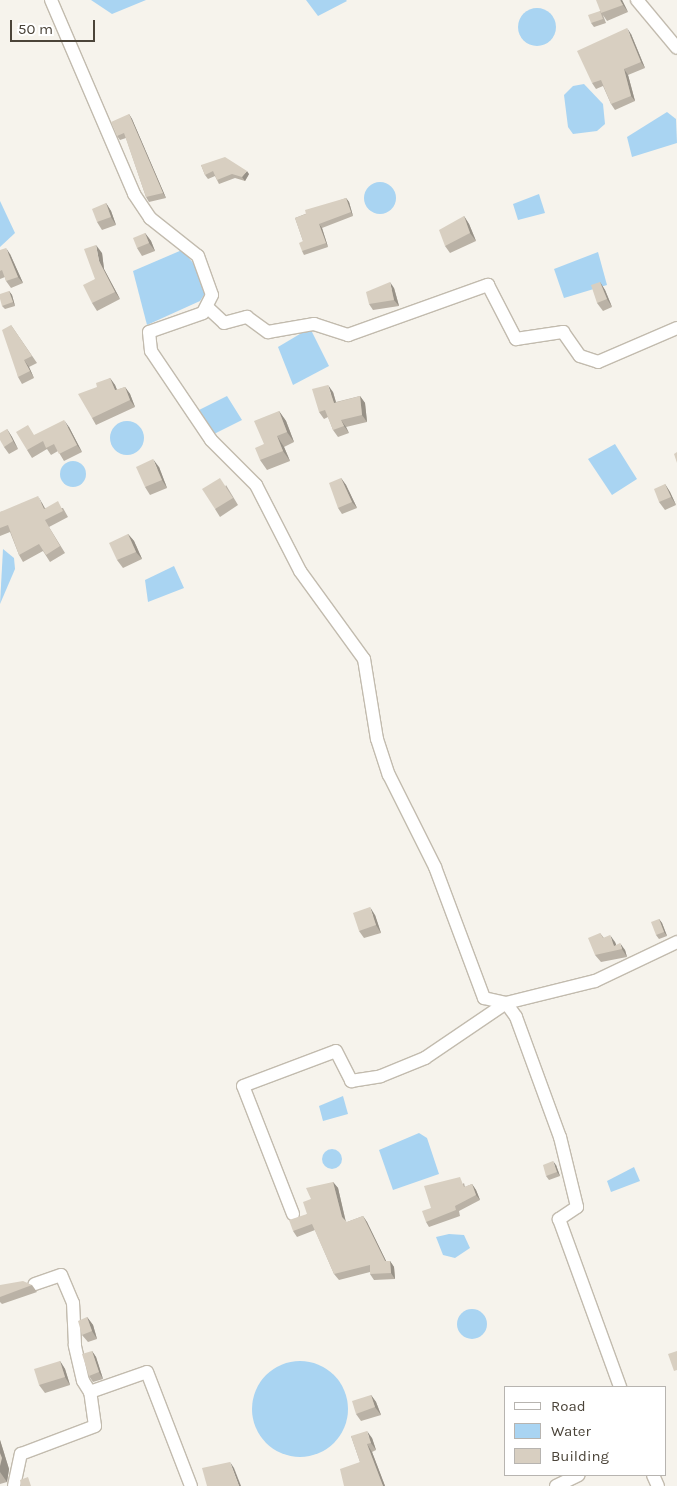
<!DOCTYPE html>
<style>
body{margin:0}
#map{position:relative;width:677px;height:1486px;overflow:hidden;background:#f6f3ec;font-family:Karla,sans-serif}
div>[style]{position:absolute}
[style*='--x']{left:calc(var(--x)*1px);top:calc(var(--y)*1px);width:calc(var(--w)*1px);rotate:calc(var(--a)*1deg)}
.water>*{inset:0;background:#a9d4f2}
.round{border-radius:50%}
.roads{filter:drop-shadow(1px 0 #c2bbae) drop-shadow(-1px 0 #c2bbae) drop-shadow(0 1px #c2bbae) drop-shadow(0 -1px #c2bbae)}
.minor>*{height:12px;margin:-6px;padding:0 6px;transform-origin:6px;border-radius:6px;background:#fff}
.wall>*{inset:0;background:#bab2a6}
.shaded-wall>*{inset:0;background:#979187}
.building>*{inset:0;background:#d8cfc1}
span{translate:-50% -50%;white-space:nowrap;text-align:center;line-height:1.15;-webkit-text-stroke:4px #fff;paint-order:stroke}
.legend{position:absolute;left:504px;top:1386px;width:162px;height:90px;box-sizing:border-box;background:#fff;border:1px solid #b7b4b0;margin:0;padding:6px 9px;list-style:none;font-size:15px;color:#4b4439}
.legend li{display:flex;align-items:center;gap:10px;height:25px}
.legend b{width:25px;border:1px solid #b7b4b0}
.scale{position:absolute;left:10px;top:20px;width:85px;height:22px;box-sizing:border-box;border:2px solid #4b4439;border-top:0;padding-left:6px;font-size:15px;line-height:18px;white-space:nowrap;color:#4b4439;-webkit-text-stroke:4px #fff;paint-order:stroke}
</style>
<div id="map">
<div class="water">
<div style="clip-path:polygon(91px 0,146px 0,112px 14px)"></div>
<div style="clip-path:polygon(306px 0,346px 0,347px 1px,318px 16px)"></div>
<div class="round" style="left:518px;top:8px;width:38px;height:38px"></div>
<div style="clip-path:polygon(584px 84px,603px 104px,605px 124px,597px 131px,573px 134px,568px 127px,564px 95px,573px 86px)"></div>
<div style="clip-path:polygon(667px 112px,676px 119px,677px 143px,632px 157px,627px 137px)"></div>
<div class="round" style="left:364px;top:182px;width:32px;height:32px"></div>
<div style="clip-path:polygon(539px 194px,545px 213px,518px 220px,513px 204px)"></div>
<div style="clip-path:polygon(0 201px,15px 233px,0 247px)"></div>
<div style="clip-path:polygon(182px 250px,194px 264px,206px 292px,200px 301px,147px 325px,133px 271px)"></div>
<div style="clip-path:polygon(598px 252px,607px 285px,564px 298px,554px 269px)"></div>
<div style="clip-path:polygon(310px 328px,329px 366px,293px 385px,278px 347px)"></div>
<div style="clip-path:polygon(227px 396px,242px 420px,214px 434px,197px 411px)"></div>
<div class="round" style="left:110px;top:421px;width:34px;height:34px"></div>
<div style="clip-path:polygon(615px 444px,637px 479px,612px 495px,588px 459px)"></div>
<div class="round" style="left:60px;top:461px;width:26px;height:26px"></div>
<div style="clip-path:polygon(3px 549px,14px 558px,15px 569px,0 604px)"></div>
<div style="clip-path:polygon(174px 566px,184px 588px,148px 602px,145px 580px)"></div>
<div style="clip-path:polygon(343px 1096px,348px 1114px,323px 1121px,319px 1106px)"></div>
<div style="clip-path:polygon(419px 1133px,427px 1138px,439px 1174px,393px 1190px,379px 1150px)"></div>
<div class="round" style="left:322px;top:1149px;width:20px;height:20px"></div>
<div style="clip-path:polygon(634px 1167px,640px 1181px,611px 1192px,607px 1181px)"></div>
<div style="clip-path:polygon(449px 1234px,464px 1235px,470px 1248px,455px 1258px,443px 1255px,436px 1237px)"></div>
<div class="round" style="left:457px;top:1309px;width:30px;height:30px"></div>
<div class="round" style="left:252px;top:1361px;width:96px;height:96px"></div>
</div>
<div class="roads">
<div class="minor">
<div style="--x:51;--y:0;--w:211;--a:66.8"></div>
<div style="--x:134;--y:194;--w:29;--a:56"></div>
<div style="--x:150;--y:218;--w:61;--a:38.4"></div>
<div style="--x:198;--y:256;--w:41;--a:70.3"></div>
<div style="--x:212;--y:295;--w:20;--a:117"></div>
<div style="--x:203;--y:313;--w:57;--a:160.6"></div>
<div style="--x:149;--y:332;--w:19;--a:84"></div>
<div style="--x:151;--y:351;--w:107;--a:56"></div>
<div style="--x:211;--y:440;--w:64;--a:45"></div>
<div style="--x:256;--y:485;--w:97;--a:62.9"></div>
<div style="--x:300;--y:571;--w:109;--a:54"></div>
<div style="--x:364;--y:659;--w:81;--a:80.8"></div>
<div style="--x:377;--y:739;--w:38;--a:72"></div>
<div style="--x:389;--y:775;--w:103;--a:63.4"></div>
<div style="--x:435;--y:867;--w:140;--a:69.5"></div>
<div style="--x:484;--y:998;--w:23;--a:13"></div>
<div style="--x:506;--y:1003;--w:17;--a:54"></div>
<div style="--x:516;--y:1017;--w:128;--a:69.9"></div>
<div style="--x:560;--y:1137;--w:72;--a:76.3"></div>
<div style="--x:577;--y:1207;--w:22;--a:146"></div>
<div style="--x:559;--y:1219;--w:179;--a:70"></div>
<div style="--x:637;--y:0;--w:62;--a:50.2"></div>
<div style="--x:207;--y:307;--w:23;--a:43"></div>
<div style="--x:224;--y:323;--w:24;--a:-15"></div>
<div style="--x:247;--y:317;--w:26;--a:36"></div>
<div style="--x:268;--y:332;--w:47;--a:-9.9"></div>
<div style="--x:314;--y:324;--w:36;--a:18"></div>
<div style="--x:348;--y:335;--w:149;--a:-19.7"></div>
<div style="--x:488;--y:285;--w:61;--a:62.6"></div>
<div style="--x:516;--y:339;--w:48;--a:-8.5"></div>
<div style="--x:563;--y:332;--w:29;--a:55"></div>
<div style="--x:580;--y:356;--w:19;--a:18"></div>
<div style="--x:598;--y:362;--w:86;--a:-23.3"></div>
<div style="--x:293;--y:1214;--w:137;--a:-111.3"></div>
<div style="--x:243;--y:1086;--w:99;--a:-20.6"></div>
<div style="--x:336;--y:1051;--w:34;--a:63"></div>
<div style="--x:351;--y:1081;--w:30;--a:-9"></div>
<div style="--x:381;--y:1076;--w:48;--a:-22.2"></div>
<div style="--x:425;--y:1058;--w:98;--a:-34.2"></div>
<div style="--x:506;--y:1003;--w:92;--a:-13.9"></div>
<div style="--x:595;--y:981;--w:91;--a:-25.4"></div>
<div style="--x:90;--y:1392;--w:60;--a:-19.3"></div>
<div style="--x:147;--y:1372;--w:122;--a:68.9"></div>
<div style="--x:653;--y:1475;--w:12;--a:66"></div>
<div style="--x:14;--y:1486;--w:33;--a:-78"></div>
<div style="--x:21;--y:1454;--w:79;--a:-20.7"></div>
<div style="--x:95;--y:1426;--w:34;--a:-98"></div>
<div style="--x:90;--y:1392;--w:13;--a:-122"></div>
<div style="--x:83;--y:1381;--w:37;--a:-103"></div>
<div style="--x:75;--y:1345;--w:42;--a:-92.7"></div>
<div style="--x:73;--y:1303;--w:30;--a:-113"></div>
<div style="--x:61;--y:1275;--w:28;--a:161"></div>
<div style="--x:556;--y:1486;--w:25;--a:-26"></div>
</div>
</div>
<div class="wall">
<div style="clip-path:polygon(622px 0,628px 12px,607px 21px,603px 15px,606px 23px,594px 27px,591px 23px,600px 11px)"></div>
<div style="clip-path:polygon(631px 34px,645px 68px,628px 75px,635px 101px,615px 110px,611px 104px,603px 86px,596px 89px,592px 83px)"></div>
<div style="clip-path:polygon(129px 114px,132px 119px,166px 198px,149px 202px,146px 197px,126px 138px,120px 140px,117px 136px)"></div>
<div style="clip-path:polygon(201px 165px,249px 174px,245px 181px,235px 178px,219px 184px,215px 176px,208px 179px,205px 175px)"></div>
<div style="clip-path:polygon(346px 198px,349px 202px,353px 216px,322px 228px,328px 247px,304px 255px,302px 251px,303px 241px,295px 218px)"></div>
<div style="clip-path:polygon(106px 203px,111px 211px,116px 225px,102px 230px,97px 222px)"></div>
<div style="clip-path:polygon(464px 216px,469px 224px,476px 241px,450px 253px,445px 246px)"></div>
<div style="clip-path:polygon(145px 233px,151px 241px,155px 251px,142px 256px,137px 248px)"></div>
<div style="clip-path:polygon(0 250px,10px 254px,23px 283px,11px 288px,6px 281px,5px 277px,0 279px)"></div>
<div style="clip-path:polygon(102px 253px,104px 269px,120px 299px,97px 311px,92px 303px,95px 279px)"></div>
<div style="clip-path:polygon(600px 282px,605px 290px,612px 307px,603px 311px,597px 303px)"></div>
<div style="clip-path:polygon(394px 288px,399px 306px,373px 310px,369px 304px)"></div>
<div style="clip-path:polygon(9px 291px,12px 295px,15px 306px,5px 309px,2px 306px)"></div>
<div style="clip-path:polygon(11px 325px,37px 363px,29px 367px,34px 378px,22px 384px,18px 377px)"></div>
<div style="clip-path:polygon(110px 378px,115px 385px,117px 390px,125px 387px,130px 394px,135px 407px,96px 425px,92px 418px,97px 387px)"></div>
<div style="clip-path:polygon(333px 392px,336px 402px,360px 396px,365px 403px,367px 422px,346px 427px,349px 433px,338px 437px,333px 430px,328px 417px,324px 419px,319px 412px)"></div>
<div style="clip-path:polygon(279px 411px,286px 421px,294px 442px,284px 447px,290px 461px,267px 470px,260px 460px,264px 444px)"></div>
<div style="clip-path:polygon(69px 427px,82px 452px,64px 461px,58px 451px,51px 455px,47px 449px,32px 458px,27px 450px,35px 435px)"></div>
<div style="clip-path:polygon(7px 429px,12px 437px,18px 449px,9px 454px,4px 447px)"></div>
<div style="clip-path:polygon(159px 467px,167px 488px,150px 495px,145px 487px)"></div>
<div style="clip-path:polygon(341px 478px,346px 485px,357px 508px,342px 514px,338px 508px)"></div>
<div style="clip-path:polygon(665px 484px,670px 492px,676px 505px,665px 510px,659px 502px)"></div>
<div style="clip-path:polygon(226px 485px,238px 505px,220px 517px,215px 509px)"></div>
<div style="clip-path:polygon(42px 503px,45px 508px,63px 508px,68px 517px,49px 527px,65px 553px,50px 562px,43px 551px,23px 562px,19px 555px,10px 532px,0 536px,0 512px)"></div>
<div style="clip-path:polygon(128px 534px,134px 541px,142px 559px,123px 568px,117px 560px)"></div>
<div style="clip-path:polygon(375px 915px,381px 933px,364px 938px,359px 931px)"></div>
<div style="clip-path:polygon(659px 919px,662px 923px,667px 936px,659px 939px,656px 935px)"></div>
<div style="clip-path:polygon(600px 933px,604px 938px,615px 942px,616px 945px,625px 950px,627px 957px,601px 962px,595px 955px)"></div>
<div style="clip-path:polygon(556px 1165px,560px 1176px,549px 1180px,546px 1176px)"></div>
<div style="clip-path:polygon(333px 1182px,338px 1188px,346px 1222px,347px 1222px,363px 1216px,367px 1222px,386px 1261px,390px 1261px,394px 1267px,395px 1279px,374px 1280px,370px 1274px,370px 1272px,339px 1280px,334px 1274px,315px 1230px,297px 1237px,293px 1231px,307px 1214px,311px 1199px)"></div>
<div style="clip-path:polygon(464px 1183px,465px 1187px,472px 1184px,476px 1190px,480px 1200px,459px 1211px,460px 1216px,429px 1227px,426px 1222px,431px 1208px)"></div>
<div style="clip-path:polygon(0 1285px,32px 1285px,37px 1292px,2px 1304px,0 1302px)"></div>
<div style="clip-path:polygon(87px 1317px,93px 1325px,97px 1339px,88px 1342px,82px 1335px)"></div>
<div style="clip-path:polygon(92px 1351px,96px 1357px,103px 1379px,93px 1382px,89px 1376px)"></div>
<div style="clip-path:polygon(60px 1361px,65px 1369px,70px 1385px,45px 1393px,39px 1385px)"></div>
<div style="clip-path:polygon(371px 1395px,376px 1402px,381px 1415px,361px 1421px,356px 1414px)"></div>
<div style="clip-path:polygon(351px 1436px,372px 1438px,376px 1450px,372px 1452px,385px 1486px,344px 1486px,360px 1462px)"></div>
<div style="clip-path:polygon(0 1440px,9px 1469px,7px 1482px,0 1484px)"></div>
</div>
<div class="shaded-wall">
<div style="clip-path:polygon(620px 0,622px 0,628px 12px,623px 5px)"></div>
<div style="clip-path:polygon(627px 28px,631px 34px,645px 68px,641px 62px)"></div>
<div style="clip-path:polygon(624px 69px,628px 75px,635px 101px,631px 96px)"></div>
<div style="clip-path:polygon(129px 114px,132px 119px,166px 198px,163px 193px)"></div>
<div style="clip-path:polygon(247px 171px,249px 174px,245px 181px,242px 177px)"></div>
<div style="clip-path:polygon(346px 198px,349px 202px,353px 216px,351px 212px)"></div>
<div style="clip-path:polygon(106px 203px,111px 211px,116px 225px,111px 217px)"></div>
<div style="clip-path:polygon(464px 216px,469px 224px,476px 241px,470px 233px)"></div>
<div style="clip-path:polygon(319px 224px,322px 228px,328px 247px,326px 243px)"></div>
<div style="clip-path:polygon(145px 233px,151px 241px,155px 251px,149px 243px)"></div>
<div style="clip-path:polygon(96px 245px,102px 253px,104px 269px,120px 299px,115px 292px,99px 261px)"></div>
<div style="clip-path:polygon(6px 248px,10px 254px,23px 283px,18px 277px)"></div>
<div style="clip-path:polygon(390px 282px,394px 288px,399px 306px,394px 300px)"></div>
<div style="clip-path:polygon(600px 282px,605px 290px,612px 307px,607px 299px)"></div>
<div style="clip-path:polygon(9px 291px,12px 295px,15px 306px,13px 302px)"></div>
<div style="clip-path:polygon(24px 360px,29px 367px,34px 378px,30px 371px)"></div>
<div style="clip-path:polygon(110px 378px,115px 385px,120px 397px,115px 390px)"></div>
<div style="clip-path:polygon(328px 385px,333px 392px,338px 410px,334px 403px)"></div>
<div style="clip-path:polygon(125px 387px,130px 394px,135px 407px,130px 400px)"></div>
<div style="clip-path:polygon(360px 396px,365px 403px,367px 422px,362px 415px)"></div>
<div style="clip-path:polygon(279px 411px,286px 421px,294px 442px,287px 432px)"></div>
<div style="clip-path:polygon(64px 420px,69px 427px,82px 452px,77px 445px)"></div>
<div style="clip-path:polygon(341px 420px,346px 427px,349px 433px,344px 426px)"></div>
<div style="clip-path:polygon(7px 429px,12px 437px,18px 449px,13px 441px)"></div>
<div style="clip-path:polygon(277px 436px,284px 447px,290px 461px,283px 451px)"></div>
<div style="clip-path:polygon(153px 459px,159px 467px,167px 488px,162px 480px)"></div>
<div style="clip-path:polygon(341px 478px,346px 485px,357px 508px,352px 502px)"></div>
<div style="clip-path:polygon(665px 484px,670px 492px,676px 505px,671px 497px)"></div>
<div style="clip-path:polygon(38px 496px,42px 503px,48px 516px,44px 509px)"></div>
<div style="clip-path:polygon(128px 534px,134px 541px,142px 559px,136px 552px)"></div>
<div style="clip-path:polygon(370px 907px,375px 915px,381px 933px,376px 925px)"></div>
<div style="clip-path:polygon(659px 919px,662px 923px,667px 936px,664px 932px)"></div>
<div style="clip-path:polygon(610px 935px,615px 942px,618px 950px,614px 946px)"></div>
<div style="clip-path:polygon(620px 943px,625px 950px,627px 957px,622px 949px)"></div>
<div style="clip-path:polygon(553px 1161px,556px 1165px,560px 1176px,557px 1172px)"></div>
<div style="clip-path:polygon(333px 1182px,338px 1188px,346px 1223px,342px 1217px)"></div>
<div style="clip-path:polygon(472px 1184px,476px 1190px,480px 1200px,476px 1195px)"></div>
<div style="clip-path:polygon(363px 1216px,367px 1222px,389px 1267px,385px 1261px)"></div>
<div style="clip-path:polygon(390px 1261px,394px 1267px,395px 1279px,391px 1273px)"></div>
<div style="clip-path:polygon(87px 1317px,93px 1325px,97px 1339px,92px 1331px)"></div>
<div style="clip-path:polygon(92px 1351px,96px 1357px,103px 1379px,99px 1372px)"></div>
<div style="clip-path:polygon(60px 1361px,65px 1369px,70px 1385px,65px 1377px)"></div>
<div style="clip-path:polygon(371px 1395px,376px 1402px,381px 1415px,375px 1407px)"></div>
<div style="clip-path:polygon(367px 1431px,372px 1438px,376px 1450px,371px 1443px)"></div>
<div style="clip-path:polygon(0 1440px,9px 1469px,7px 1482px,0 1472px)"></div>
<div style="clip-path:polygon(367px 1444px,372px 1452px,385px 1486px,383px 1486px)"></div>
<div style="clip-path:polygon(230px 1462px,234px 1468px,241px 1486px,239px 1486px)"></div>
</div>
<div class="building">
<div style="clip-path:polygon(596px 0,620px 0,623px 5px,601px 13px)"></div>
<div style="clip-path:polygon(600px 11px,603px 19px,591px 23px,588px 15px)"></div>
<div style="clip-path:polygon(627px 28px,641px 62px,624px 69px,631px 96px,611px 104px,601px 80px,592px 83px,577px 51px)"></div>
<div style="clip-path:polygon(129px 114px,163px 193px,146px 197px,124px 133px,117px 136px,111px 122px)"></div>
<div style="clip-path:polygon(225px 157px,247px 171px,242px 177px,232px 174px,217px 180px,213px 171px,205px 175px,201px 165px)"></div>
<div style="clip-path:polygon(346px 198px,351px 212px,319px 224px,326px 243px,302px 251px,299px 243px,303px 241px,295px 218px,306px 214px,305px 210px)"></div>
<div style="clip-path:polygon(106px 203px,111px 217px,97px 222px,92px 209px)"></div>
<div style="clip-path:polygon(464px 216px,470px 233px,445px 246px,439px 230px)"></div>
<div style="clip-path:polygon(145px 233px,149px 243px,137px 248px,133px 238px)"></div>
<div style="clip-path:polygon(96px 245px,99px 261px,115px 292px,92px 303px,83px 285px,95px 279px,84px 249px)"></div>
<div style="clip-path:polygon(6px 248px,18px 277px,6px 281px,2px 270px,0 271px,0 250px)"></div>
<div style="clip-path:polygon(390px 282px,394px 300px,369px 304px,366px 292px)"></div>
<div style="clip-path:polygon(600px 282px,607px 299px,597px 303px,591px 285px)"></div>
<div style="clip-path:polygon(9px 291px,13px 302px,2px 306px,0 299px,0 294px)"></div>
<div style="clip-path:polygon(11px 325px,32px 356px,24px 360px,30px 371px,18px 377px,2px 330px)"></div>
<div style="clip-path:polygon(110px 378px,115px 390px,125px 387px,130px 400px,92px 418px,78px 394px,97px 387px,96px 383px)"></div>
<div style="clip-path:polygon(328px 385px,334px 403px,360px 396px,362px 415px,341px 420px,344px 426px,333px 430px,325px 410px,319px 412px,312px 389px)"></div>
<div style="clip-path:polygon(279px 411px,287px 432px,277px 436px,283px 451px,260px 460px,255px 448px,264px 444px,254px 421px)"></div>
<div style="clip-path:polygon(64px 420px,77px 445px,59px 454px,54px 444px,46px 448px,43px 441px,27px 450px,16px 432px,28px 425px,34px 435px)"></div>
<div style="clip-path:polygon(7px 429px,13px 441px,4px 447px,0 440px,0 433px)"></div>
<div style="clip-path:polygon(677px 452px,677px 463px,674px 454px)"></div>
<div style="clip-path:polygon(153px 459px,162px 480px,145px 487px,136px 467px)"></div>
<div style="clip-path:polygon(220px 478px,233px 498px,215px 509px,202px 489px)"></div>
<div style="clip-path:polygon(341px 478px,352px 502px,338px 508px,329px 483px)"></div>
<div style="clip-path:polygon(665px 484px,671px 497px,659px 502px,654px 489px)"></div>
<div style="clip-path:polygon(38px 496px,44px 509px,58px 501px,63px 511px,45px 520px,60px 546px,46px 555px,39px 544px,19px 555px,8px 525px,0 528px,0 512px)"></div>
<div style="clip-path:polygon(128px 534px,136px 552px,117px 560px,109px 543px)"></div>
<div style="clip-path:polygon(370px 907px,376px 925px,359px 931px,353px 913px)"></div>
<div style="clip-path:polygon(659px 919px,664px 932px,656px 935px,651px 922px)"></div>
<div style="clip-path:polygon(600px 933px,603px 938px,610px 935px,614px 946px,620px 943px,622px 949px,595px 955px,588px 938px)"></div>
<div style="clip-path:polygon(553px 1161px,557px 1172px,546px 1176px,543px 1165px)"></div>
<div style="clip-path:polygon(460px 1177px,464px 1187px,472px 1184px,476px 1195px,455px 1206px,456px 1210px,426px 1222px,422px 1211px,431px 1208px,424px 1186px)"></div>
<div style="clip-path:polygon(333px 1182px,342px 1217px,347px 1222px,363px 1216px,385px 1261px,390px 1261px,391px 1273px,370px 1274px,370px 1265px,334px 1274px,312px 1224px,293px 1231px,289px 1220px,307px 1214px,303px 1202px,311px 1199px,306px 1188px)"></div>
<div style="clip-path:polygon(23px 1281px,32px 1285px,0 1297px,0 1285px)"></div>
<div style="clip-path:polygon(87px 1317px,92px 1331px,82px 1335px,78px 1321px)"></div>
<div style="clip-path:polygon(92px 1351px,99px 1372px,89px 1376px,82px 1354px)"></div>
<div style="clip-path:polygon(677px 1351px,677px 1370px,674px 1371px,668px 1354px)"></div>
<div style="clip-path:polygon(60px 1361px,65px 1377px,39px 1385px,34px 1369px)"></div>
<div style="clip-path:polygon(371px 1395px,375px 1407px,356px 1414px,352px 1401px)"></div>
<div style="clip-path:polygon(367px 1431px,371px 1443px,367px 1444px,383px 1486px,344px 1486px,340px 1469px,360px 1462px,351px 1436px)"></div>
<div style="clip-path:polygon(0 1453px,2px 1458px,0 1466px)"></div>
<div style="clip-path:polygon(230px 1462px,239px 1486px,207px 1486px,202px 1468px)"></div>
<div style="clip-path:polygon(28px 1477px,31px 1486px,21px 1486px,20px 1480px)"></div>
</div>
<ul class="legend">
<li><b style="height:6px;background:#fff"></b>Road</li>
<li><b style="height:14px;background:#a9d4f2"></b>Water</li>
<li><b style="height:14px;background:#d8cfc1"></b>Building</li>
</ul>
<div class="scale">50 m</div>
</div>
